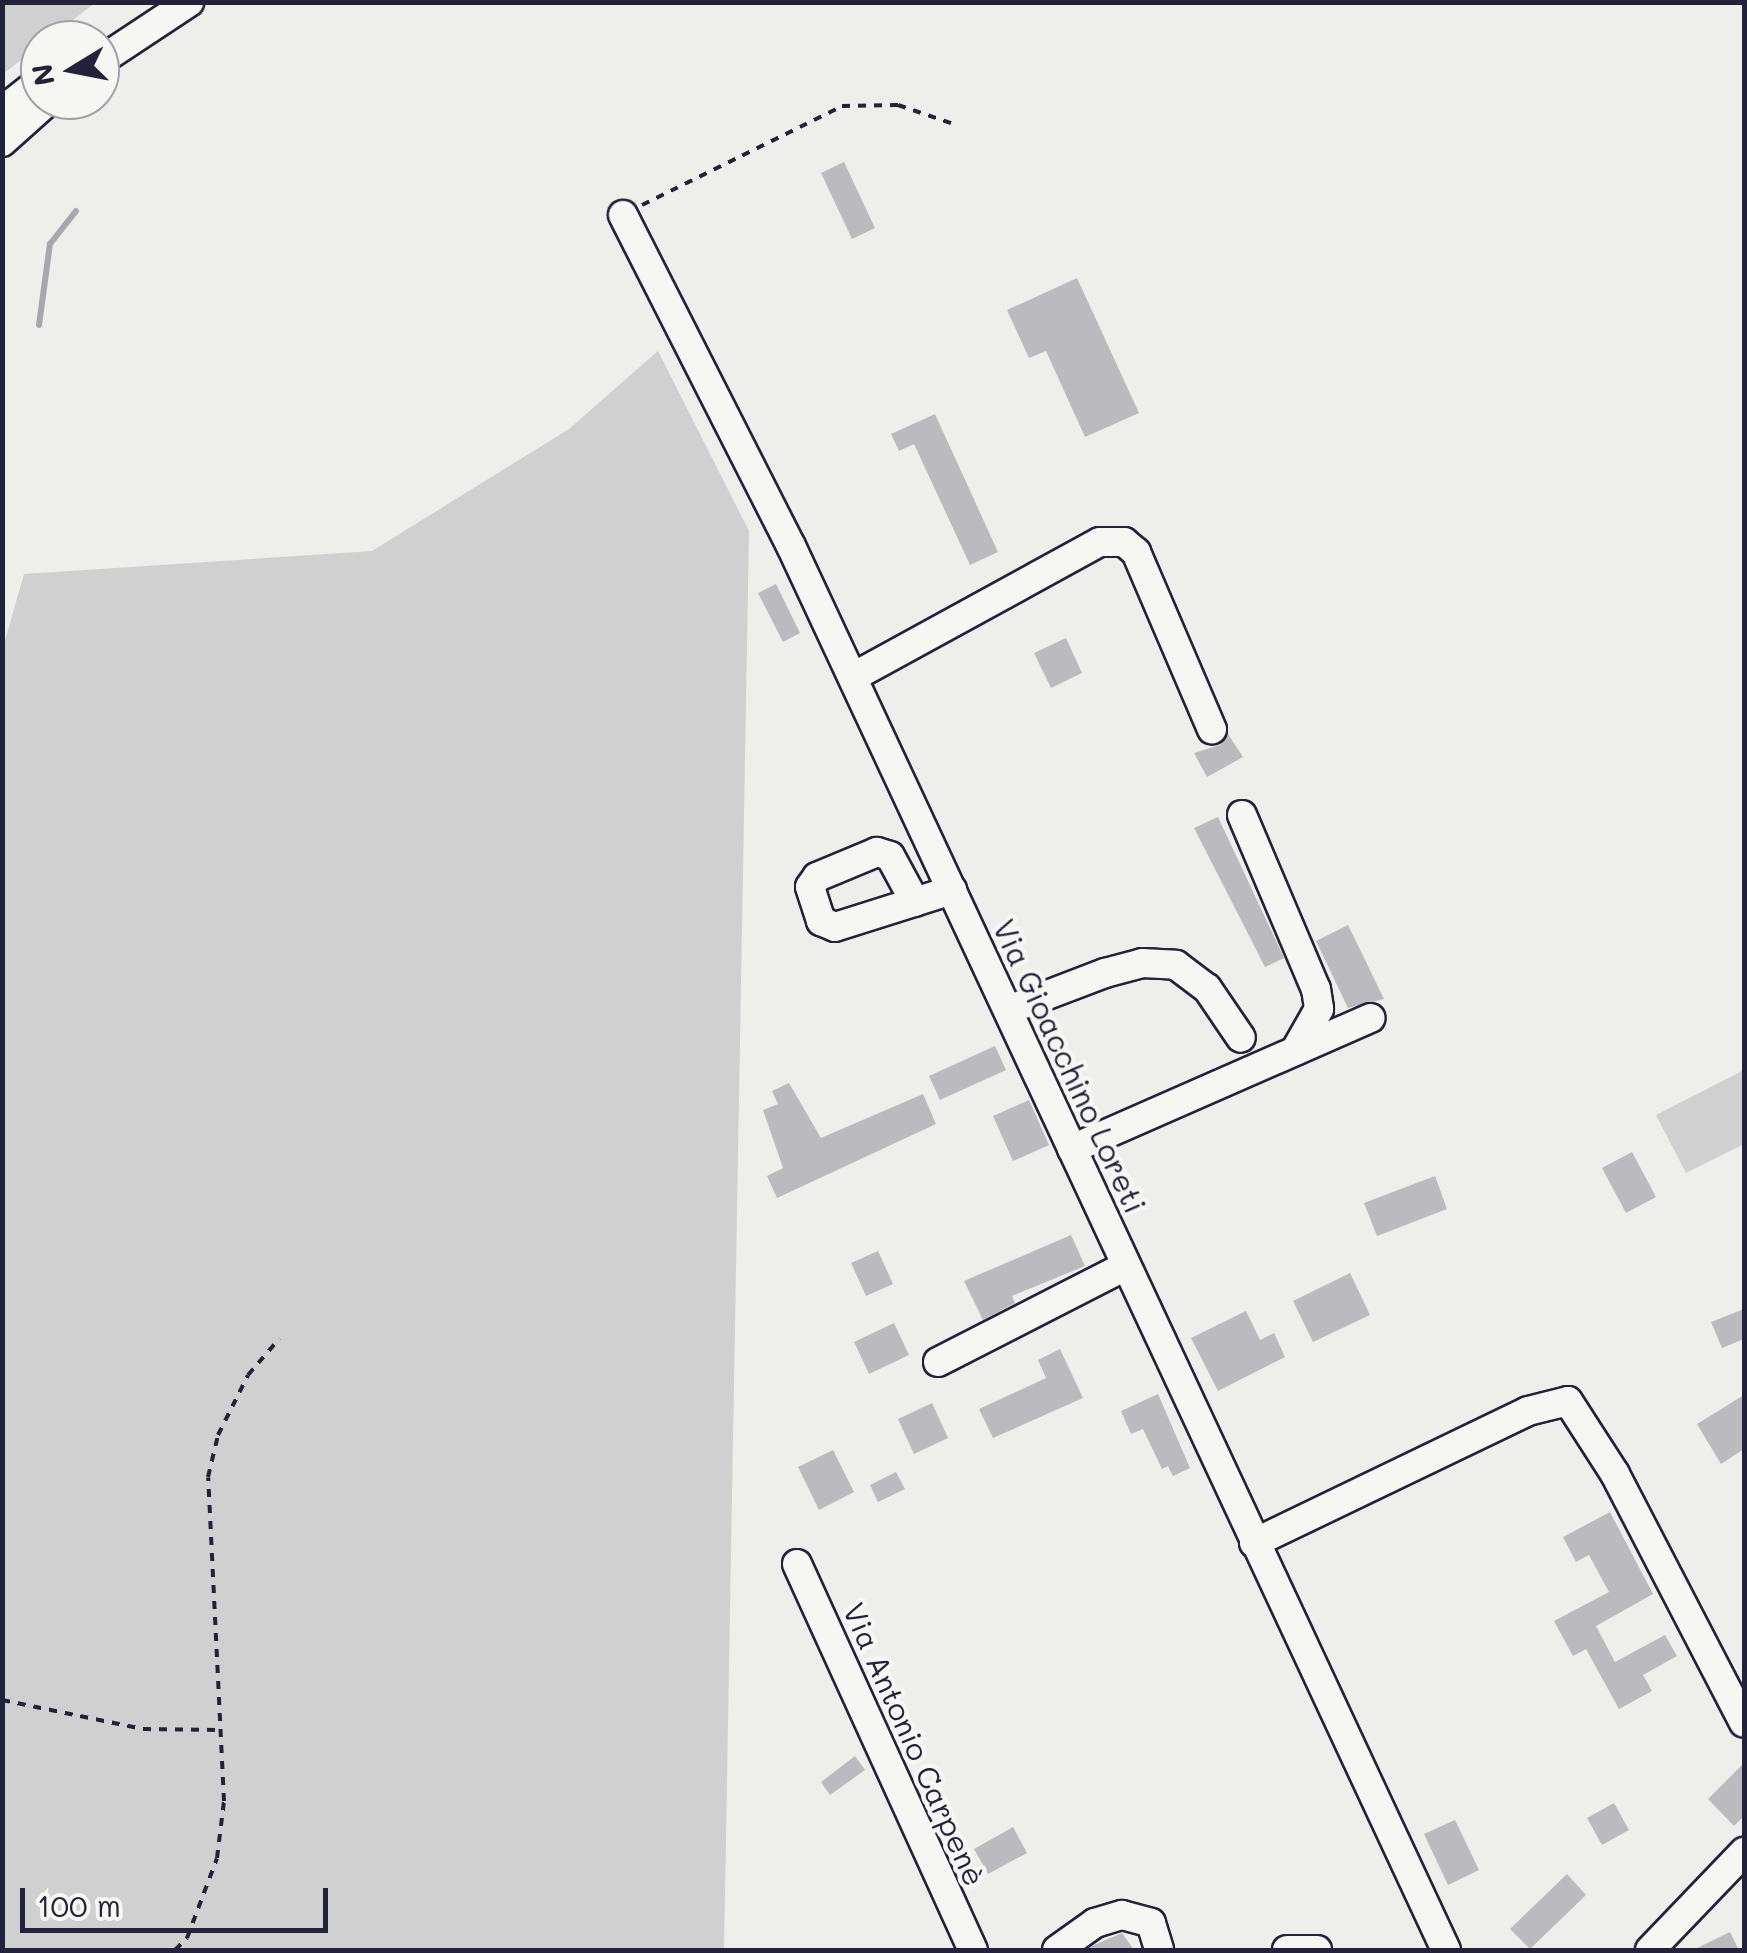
<!DOCTYPE html>
<meta charset="utf-8">
<style>
body{margin:0}
#map{position:relative;width:1747px;height:1953px;overflow:hidden;background:#eeeeeb;font-family:Mali,sans-serif}
div>[style]{position:absolute}
[style*='--x']{left:calc(var(--x)*1px);top:calc(var(--y)*1px);width:calc(var(--w)*1px);rotate:calc(var(--a)*1deg)}
.green>*{inset:0;background:#d0d0d1}
.stream>*{height:6px;margin:-3px;padding:0 3px;transform-origin:3px;border-radius:3px;background:#a7a7af}
.building>*{inset:0;background:#bbbbbf}
.path>*{height:4px;margin-top:-2px;transform-origin:0;background:repeating-linear-gradient(90deg,#22223b 0 8px,transparent 0 16px)}
.roads{filter:drop-shadow(2px 0 #22223b) drop-shadow(-2px 0 #22223b) drop-shadow(0 2px #22223b) drop-shadow(0 -2px #22223b)}
.minor>*{height:28px;margin:-14px;padding:0 14px;transform-origin:14px;border-radius:14px;background:#f6f6f2}
span{translate:-50% -50%;white-space:nowrap;text-align:center;line-height:1.15;-webkit-text-stroke:9px #f6f6f2;paint-order:stroke}
.street-label{font-size:30px;color:#22223b}
.frame{position:absolute;inset:0;border:5px solid #22223b;pointer-events:none}
.north{position:absolute;left:20px;top:20px;width:100px;height:100px;box-sizing:border-box;background:#f6f6f2;border:2px solid #a1a1a9;border-radius:50%;rotate:260deg;font-size:28px;font-weight:700;line-height:40px;text-align:center;color:#22223b}
.north::after{content:'';display:block;margin:auto;width:35px;height:45px;background:#22223b;clip-path:polygon(50% 0,100% 100%,50% 72%,0 100%)}
.scale{position:absolute;left:20px;top:1888px;width:308px;height:45px;box-sizing:border-box;border:5px solid #22223b;border-top:0;padding-left:12px;font-size:30px;line-height:35px;white-space:nowrap;color:#22223b;-webkit-text-stroke:8px #f6f6f2;paint-order:stroke}
</style>
<div id="map">
<div class="green">
<div style="clip-path:polygon(3px 2px,95px 2px,95px 3px,3px 74px)"></div>
<div style="clip-path:polygon(658px 351px,749px 531px,724px 1950px,3px 1950px,2px 651px,24px 574px,372px 551px,569px 429px)"></div>
<div style="clip-path:polygon(1744px 1070px,1744px 1144px,1686px 1173px,1656px 1115px)"></div>
</div>
<div class="stream">
<div style="--x:39;--y:325;--w:82;--a:-82.3"></div>
<div style="--x:50;--y:244;--w:42;--a:-51.8"></div>
</div>
<div class="building">
<div style="clip-path:polygon(844px 162px,875px 228px,852px 239px,821px 173px)"></div>
<div style="clip-path:polygon(1077px 278px,1139px 413px,1085px 437px,1046px 351px,1029px 358px,1007px 310px)"></div>
<div style="clip-path:polygon(935px 414px,998px 552px,970px 565px,914px 444px,899px 451px,891px 434px)"></div>
<div style="clip-path:polygon(776px 584px,800px 633px,783px 642px,758px 593px)"></div>
<div style="clip-path:polygon(1066px 638px,1082px 673px,1051px 688px,1034px 653px)"></div>
<div style="clip-path:polygon(1228px 734px,1243px 757px,1207px 777px,1194px 753px,1220px 745px)"></div>
<div style="clip-path:polygon(1218px 817px,1284px 958px,1265px 967px,1194px 828px)"></div>
<div style="clip-path:polygon(1348px 925px,1384px 999px,1348px 1008px,1316px 941px)"></div>
<div style="clip-path:polygon(995px 1046px,1006px 1070px,940px 1100px,929px 1076px)"></div>
<div style="clip-path:polygon(789px 1083px,821px 1138px,923px 1094px,936px 1124px,777px 1198px,767px 1176px,783px 1168px,763px 1110px,778px 1104px,772px 1091px)"></div>
<div style="clip-path:polygon(1029px 1100px,1049px 1145px,1013px 1161px,993px 1116px)"></div>
<div style="clip-path:polygon(1632px 1152px,1656px 1197px,1626px 1213px,1602px 1168px)"></div>
<div style="clip-path:polygon(1435px 1176px,1447px 1209px,1377px 1236px,1364px 1203px)"></div>
<div style="clip-path:polygon(1071px 1235px,1085px 1266px,1012px 1296px,1015px 1303px,983px 1320px,964px 1281px)"></div>
<div style="clip-path:polygon(878px 1251px,893px 1284px,866px 1296px,851px 1263px)"></div>
<div style="clip-path:polygon(1350px 1273px,1370px 1315px,1313px 1342px,1293px 1301px)"></div>
<div style="clip-path:polygon(1744px 1309px,1744px 1339px,1722px 1348px,1711px 1322px)"></div>
<div style="clip-path:polygon(1246px 1311px,1260px 1340px,1274px 1333px,1285px 1357px,1218px 1391px,1191px 1338px)"></div>
<div style="clip-path:polygon(894px 1323px,909px 1355px,869px 1374px,854px 1342px)"></div>
<div style="clip-path:polygon(1060px 1349px,1083px 1398px,993px 1438px,979px 1409px,1046px 1378px,1038px 1360px)"></div>
<div style="clip-path:polygon(1158px 1394px,1190px 1468px,1173px 1476px,1168px 1466px,1162px 1469px,1143px 1429px,1131px 1434px,1121px 1411px)"></div>
<div style="clip-path:polygon(1744px 1395px,1744px 1449px,1721px 1464px,1697px 1424px)"></div>
<div style="clip-path:polygon(932px 1403px,948px 1438px,914px 1454px,898px 1419px)"></div>
<div style="clip-path:polygon(833px 1450px,854px 1492px,819px 1510px,798px 1467px)"></div>
<div style="clip-path:polygon(896px 1472px,905px 1489px,878px 1502px,870px 1485px)"></div>
<div style="clip-path:polygon(1610px 1512px,1653px 1594px,1596px 1626px,1615px 1662px,1665px 1635px,1677px 1656px,1643px 1675px,1652px 1691px,1619px 1709px,1586px 1649px,1573px 1656px,1554px 1621px,1609px 1592px,1589px 1555px,1576px 1562px,1563px 1537px)"></div>
<div style="clip-path:polygon(855px 1756px,865px 1770px,830px 1795px,821px 1782px)"></div>
<div style="clip-path:polygon(1744px 1763px,1744px 1816px,1734px 1826px,1708px 1799px)"></div>
<div style="clip-path:polygon(1614px 1803px,1629px 1830px,1602px 1845px,1587px 1818px)"></div>
<div style="clip-path:polygon(1455px 1820px,1479px 1870px,1448px 1885px,1424px 1834px)"></div>
<div style="clip-path:polygon(1013px 1827px,1027px 1853px,988px 1874px,974px 1849px)"></div>
<div style="clip-path:polygon(1567px 1874px,1586px 1895px,1530px 1949px,1510px 1929px)"></div>
<div style="clip-path:polygon(1730px 1932px,1739px 1950px,1693px 1950px)"></div>
<div style="clip-path:polygon(1122px 1933px,1134px 1950px,1086px 1950px,1094px 1945px)"></div>
</div>
<div class="path">
<div style="--x:642;--y:205;--w:223;--a:-26.3"></div>
<div style="--x:842;--y:106;--w:56;--a:-1"></div>
<div style="--x:898;--y:105;--w:56;--a:18.8"></div>
<div style="--x:2;--y:1700;--w:144;--a:11.6"></div>
<div style="--x:143;--y:1729;--w:76;--a:0.8"></div>
<div style="--x:175;--y:1950;--w:17;--a:-45"></div>
<div style="--x:187;--y:1938;--w:85;--a:-69.4"></div>
<div style="--x:217;--y:1858;--w:57;--a:-83"></div>
<div style="--x:224;--y:1801;--w:324;--a:-92.8"></div>
<div style="--x:208;--y:1477;--w:43;--a:-76.6"></div>
<div style="--x:218;--y:1435;--w:67;--a:-63.4"></div>
<div style="--x:248;--y:1375;--w:48;--a:-49.3"></div>
</div>
<div class="roads">
<div class="minor">
<div style="--x:100;--y:61;--w:107;--a:-33.5"></div>
<div style="--x:2;--y:111;--w:48;--a:-38.3"></div>
<div style="--x:2;--y:142;--w:63;--a:-41.8"></div>
<div style="--x:623;--y:215;--w:371;--a:63.1"></div>
<div style="--x:791;--y:546;--w:1549;--a:64.99"></div>
<div style="--x:853;--y:677;--w:281;--a:-28.7"></div>
<div style="--x:1100;--y:542;--w:24;--a:0"></div>
<div style="--x:1124;--y:542;--w:16;--a:40"></div>
<div style="--x:1136;--y:552;--w:193;--a:66.8"></div>
<div style="--x:1242;--y:815;--w:189;--a:67"></div>
<div style="--x:1316;--y:989;--w:20;--a:81"></div>
<div style="--x:1319;--y:1009;--w:48;--a:119.7"></div>
<div style="--x:915;--y:902;--w:52;--a:-118.5"></div>
<div style="--x:890;--y:856;--w:14;--a:-163"></div>
<div style="--x:877;--y:852;--w:65;--a:157.4"></div>
<div style="--x:817;--y:877;--w:12;--a:125"></div>
<div style="--x:810;--y:887;--w:36;--a:72"></div>
<div style="--x:821;--y:921;--w:15;--a:23"></div>
<div style="--x:835;--y:927;--w:123;--a:-17.5"></div>
<div style="--x:1008;--y:1010;--w:104;--a:-20.9"></div>
<div style="--x:1105;--y:973;--w:38;--a:-15"></div>
<div style="--x:1142;--y:963;--w:34;--a:3"></div>
<div style="--x:1176;--y:965;--w:39;--a:37"></div>
<div style="--x:1207;--y:988;--w:60;--a:55.8"></div>
<div style="--x:1072;--y:1149;--w:326;--a:-23.7"></div>
<div style="--x:938;--y:1362;--w:211;--a:-27.1"></div>
<div style="--x:1254;--y:1543;--w:304;--a:-25.7"></div>
<div style="--x:1528;--y:1411;--w:41;--a:-14"></div>
<div style="--x:1568;--y:1401;--w:87;--a:57.2"></div>
<div style="--x:1615;--y:1474;--w:280;--a:62.6"></div>
<div style="--x:797;--y:1564;--w:424;--a:65.5"></div>
<div style="--x:1057;--y:1950;--w:47;--a:-35.4"></div>
<div style="--x:1095;--y:1923;--w:28;--a:-17"></div>
<div style="--x:1122;--y:1915;--w:30;--a:15"></div>
<div style="--x:1151;--y:1923;--w:28;--a:73"></div>
<div style="--x:1287;--y:1950;--w:30;--a:0"></div>
<div style="--x:1650;--y:1950;--w:136;--a:-46.2"></div>
</div>
</div>
<div class="street-label">
<span style="left:1070px;top:1066px;rotate:65deg">Via Gioacchino Loreti</span>
<span style="left:915px;top:1744px;rotate:66deg">Via Antonio Carpenè</span>
</div>
<div class="frame"></div>
<div class="north">N</div>
<div class="scale">100 m</div>
</div>
